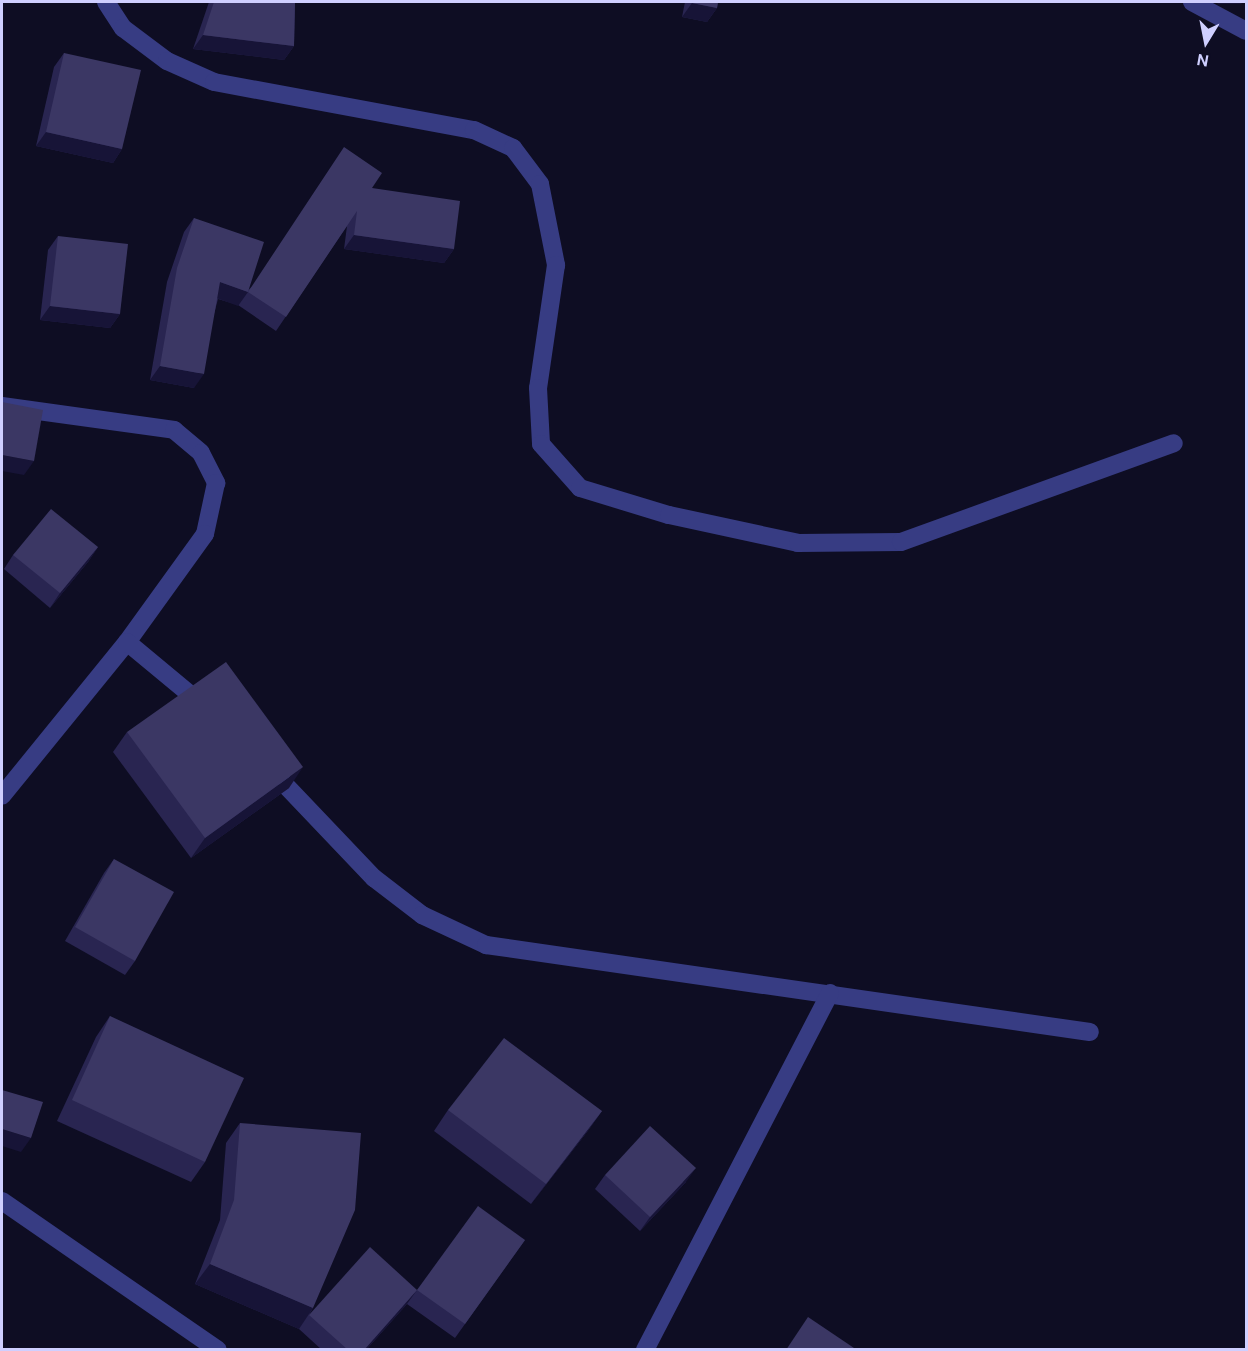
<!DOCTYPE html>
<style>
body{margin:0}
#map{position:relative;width:1248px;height:1351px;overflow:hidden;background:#0e0d23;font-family:"DM Sans",sans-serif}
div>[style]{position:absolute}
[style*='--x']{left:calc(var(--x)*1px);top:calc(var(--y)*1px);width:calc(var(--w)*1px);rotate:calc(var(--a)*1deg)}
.minor>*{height:18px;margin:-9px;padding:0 9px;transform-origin:9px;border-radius:9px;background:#373c83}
.wall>*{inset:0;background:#292551}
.shaded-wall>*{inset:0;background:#171437}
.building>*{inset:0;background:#3b3764}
span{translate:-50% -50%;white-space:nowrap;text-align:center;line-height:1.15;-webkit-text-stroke:6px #0e0d23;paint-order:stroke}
.frame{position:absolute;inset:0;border:3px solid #cfcfff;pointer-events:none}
.north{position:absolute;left:1176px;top:12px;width:60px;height:60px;-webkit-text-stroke:4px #0e0d23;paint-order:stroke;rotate:190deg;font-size:16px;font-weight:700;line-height:24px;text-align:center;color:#cfcfff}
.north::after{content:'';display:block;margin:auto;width:21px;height:27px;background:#cfcfff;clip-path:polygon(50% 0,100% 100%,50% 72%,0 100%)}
</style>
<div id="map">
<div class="minor">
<div style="--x:106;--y:2;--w:31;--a:57"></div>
<div style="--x:123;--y:28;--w:55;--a:36.9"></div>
<div style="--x:167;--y:61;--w:51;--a:24.1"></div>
<div style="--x:214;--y:82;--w:264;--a:10.5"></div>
<div style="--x:474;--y:130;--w:43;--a:24.8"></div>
<div style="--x:513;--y:148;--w:45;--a:53.1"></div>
<div style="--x:540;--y:184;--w:83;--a:78.8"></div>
<div style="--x:556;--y:265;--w:124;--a:98.3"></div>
<div style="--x:538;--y:388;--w:56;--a:86.9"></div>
<div style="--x:541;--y:444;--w:59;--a:48.4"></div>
<div style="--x:580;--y:488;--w:93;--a:16.9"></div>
<div style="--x:669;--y:515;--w:132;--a:12.2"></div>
<div style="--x:798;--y:543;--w:103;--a:-0.6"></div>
<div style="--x:901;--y:542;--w:290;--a:-19.9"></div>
<div style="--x:1192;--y:2;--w:61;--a:28.2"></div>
<div style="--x:2;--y:406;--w:174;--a:7.9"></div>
<div style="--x:174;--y:430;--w:35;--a:40"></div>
<div style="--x:201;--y:453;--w:34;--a:63"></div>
<div style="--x:216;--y:483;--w:52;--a:102.2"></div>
<div style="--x:205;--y:534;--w:133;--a:125.8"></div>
<div style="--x:127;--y:642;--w:198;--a:129.1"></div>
<div style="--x:127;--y:642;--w:100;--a:39.7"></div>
<div style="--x:272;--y:771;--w:148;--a:46.4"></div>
<div style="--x:374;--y:878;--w:61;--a:37.6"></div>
<div style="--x:422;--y:915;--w:71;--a:25.1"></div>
<div style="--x:486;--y:945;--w:610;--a:8.2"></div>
<div style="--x:2;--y:1201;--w:262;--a:34.6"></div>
<div style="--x:645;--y:1350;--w:402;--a:-62.6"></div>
</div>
<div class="wall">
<div style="clip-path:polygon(209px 2px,295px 2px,294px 46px,284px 60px,193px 49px)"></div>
<div style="clip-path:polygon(685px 2px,718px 2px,717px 8px,707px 22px,682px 17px)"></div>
<div style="clip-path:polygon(64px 53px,122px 149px,113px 163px,36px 146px,54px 67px)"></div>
<div style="clip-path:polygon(372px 188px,454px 249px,444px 263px,344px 249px,347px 226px,276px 331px,238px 305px,218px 299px,194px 388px,150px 380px,167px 282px,184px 232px,194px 218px,248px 290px)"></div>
<div style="clip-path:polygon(58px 236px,120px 314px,110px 328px,40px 320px,48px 250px)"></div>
<div style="clip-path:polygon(98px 547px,88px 562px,50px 608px,4px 569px,13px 555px)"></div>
<div style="clip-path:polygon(127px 732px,289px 788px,191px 858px,113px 752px)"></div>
<div style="clip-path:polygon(114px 859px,135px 961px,125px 975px,65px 941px,104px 873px)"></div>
<div style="clip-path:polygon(110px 1016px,205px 1162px,191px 1182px,57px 1121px,96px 1037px)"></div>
<div style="clip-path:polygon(448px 1110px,602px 1111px,587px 1132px,531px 1204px,434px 1131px)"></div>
<div style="clip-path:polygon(240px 1123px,313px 1308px,309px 1315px,417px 1290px,525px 1240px,455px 1338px,407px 1304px,366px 1350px,322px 1350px,299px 1329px,195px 1284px,220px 1220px,226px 1143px)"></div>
<div style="clip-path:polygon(605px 1175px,686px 1182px,640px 1231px,595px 1189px)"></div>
</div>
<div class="shaded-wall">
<div style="clip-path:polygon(1219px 2px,1243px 2px,1241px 4px,1217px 4px)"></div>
<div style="clip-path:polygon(692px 3px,717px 8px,707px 22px,682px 17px)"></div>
<div style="clip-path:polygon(203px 35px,294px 46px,284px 60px,193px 49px)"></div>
<div style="clip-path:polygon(46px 132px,122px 149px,113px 163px,36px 146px)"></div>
<div style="clip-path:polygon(354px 235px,454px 249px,444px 263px,344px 249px)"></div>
<div style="clip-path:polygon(220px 282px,248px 292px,238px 306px,211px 296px)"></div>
<div style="clip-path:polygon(50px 306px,120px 314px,110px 328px,40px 320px)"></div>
<div style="clip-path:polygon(160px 366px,204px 374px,194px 388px,150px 380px)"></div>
<div style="clip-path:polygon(2px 455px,34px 461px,24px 475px,2px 471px)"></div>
<div style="clip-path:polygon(98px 547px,88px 562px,50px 608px,60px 593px)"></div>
<div style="clip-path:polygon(303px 767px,289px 788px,191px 858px,205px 838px)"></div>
<div style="clip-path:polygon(602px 1111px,587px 1132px,531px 1204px,546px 1184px)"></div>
<div style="clip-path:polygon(2px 1129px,31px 1138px,21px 1152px,2px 1146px)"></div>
<div style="clip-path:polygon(696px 1168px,686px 1182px,640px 1231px,650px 1217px)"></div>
<div style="clip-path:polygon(210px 1264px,313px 1308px,299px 1329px,195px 1284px)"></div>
<div style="clip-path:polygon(417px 1290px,407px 1304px,366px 1350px,364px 1350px)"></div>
</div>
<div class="building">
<div style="clip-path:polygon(214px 2px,295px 2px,294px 46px,203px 35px)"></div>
<div style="clip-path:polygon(692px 2px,718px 2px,717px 8px,692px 3px)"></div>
<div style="clip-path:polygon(64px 53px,141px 70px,122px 149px,46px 132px)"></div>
<div style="clip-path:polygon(344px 147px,382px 173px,372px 188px,460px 201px,454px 249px,354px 235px,357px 211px,286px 317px,248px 292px)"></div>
<div style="clip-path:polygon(194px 218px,264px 242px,248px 292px,220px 282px,204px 374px,160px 366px,177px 268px)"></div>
<div style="clip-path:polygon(58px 236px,128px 244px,120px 314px,50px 306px)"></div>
<div style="clip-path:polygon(2px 402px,43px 410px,34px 461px,2px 455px)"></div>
<div style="clip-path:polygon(51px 509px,98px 547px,60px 593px,13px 555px)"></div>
<div style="clip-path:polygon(226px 662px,303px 767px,205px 838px,127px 732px)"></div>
<div style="clip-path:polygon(114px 859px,174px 892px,135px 961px,75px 927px)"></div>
<div style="clip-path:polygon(110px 1016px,244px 1078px,205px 1162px,72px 1100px)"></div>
<div style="clip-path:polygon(504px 1038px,602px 1111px,546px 1184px,448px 1110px)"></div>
<div style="clip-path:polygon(2px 1090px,43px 1102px,31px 1138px,2px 1129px)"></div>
<div style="clip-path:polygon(240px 1123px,361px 1133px,355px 1210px,313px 1308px,210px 1264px,234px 1200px)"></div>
<div style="clip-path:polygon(650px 1126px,696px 1168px,650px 1217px,605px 1175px)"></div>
<div style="clip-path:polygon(478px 1206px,525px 1240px,465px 1324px,417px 1290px)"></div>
<div style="clip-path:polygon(370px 1247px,417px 1290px,364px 1350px,348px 1350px,309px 1315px)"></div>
<div style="clip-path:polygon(808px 1317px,857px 1350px,786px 1350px)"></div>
</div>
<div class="frame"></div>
<div class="north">N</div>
</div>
